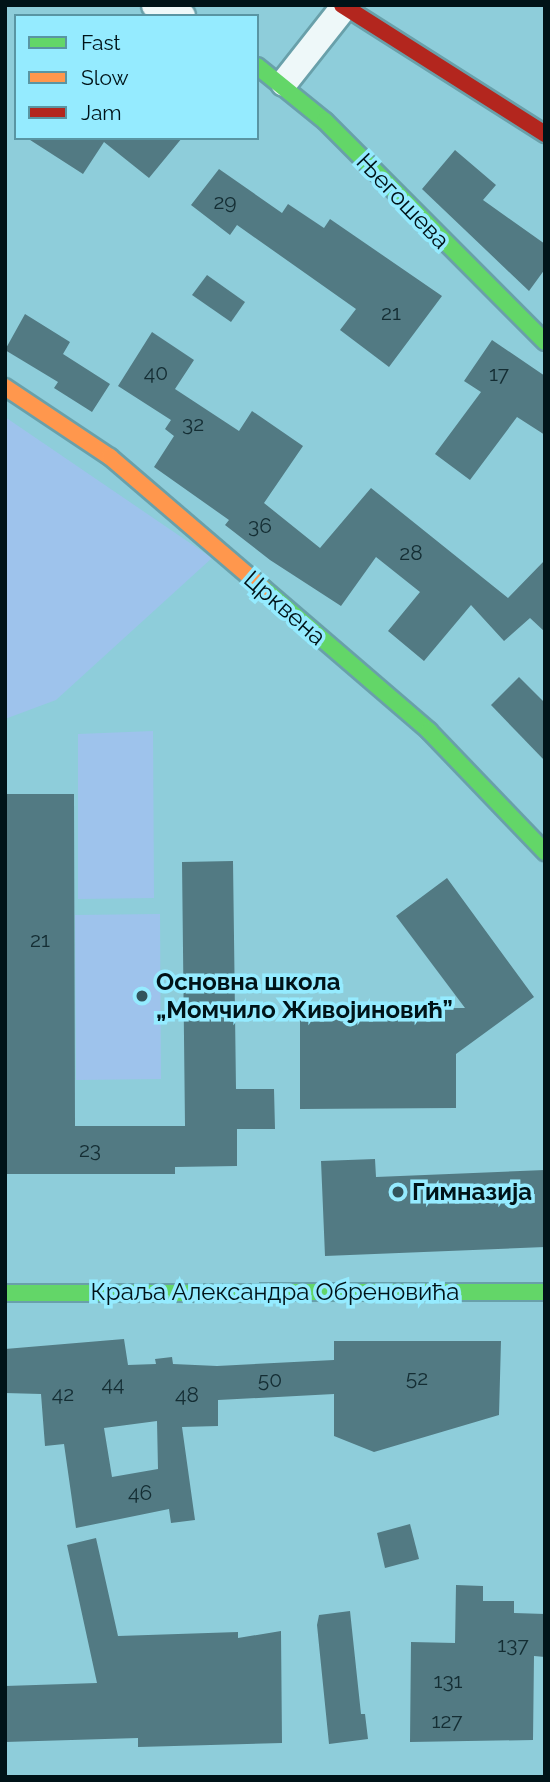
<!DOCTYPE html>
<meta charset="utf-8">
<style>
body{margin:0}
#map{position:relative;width:550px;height:1782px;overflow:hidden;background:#8ecdda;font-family:Raleway,sans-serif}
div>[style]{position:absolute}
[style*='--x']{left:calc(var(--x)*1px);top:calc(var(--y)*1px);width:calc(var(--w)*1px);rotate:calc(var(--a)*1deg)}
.green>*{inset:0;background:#9ec3ec}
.building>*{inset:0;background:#527a83}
.roads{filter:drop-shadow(2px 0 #69a0aa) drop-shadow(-2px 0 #69a0aa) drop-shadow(0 2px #69a0aa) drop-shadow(0 -2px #69a0aa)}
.street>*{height:26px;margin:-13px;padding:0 13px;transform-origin:13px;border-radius:13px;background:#eef8f9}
.fast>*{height:16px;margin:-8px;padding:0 8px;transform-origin:8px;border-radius:8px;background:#63d668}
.slow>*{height:16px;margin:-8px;padding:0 8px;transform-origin:8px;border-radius:8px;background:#ff974d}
.jam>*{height:16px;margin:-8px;padding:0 8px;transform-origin:8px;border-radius:8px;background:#b3261e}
.dots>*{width:19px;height:19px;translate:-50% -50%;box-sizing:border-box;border:4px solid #95ebff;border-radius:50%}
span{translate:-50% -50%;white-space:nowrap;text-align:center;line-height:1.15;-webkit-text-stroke:7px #95ebff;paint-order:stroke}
.number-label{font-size:21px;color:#142d33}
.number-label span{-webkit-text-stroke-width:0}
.street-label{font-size:24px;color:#001318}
.poi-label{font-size:24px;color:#001318;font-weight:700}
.left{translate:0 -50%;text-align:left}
.frame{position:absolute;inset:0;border:7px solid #001318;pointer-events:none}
.legend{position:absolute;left:14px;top:14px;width:245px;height:126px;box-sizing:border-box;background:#95ebff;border:2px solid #5995a3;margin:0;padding:9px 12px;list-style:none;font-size:21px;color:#001318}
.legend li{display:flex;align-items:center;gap:14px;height:35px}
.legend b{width:35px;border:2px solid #5995a3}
</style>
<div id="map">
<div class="green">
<div style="clip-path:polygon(5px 417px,212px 558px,56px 700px,5px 719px)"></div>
<div style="clip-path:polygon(153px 731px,154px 898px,78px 899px,78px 734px)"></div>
<div style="clip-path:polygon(160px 914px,161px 1079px,76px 1080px,75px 915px)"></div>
</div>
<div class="building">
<div style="clip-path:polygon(27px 138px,182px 138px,149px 178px,104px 142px,83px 174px)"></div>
<div style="clip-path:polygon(455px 150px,496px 185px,483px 200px,545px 244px,545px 269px,529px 291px,422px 189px)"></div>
<div style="clip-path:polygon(219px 169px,282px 213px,288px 204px,324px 228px,330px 219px,442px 296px,389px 367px,340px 330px,356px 309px,237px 225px,230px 235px,191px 205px)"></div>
<div style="clip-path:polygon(207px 275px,245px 302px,231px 322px,192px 295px)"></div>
<div style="clip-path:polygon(25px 314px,70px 342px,63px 354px,110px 384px,92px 412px,54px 388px,58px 382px,5px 350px)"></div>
<div style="clip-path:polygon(152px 332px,194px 360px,175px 389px,239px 431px,252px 411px,303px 446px,264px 503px,320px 548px,371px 488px,508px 598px,545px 560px,545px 632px,530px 618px,504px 641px,471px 605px,424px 661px,388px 631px,420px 592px,376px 557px,341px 606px,270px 560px,225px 525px,229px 520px,154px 467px,174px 436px,165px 429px,171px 420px,118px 386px)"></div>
<div style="clip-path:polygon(492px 340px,545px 376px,545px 435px,517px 417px,470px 480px,435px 454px,481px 392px,464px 381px)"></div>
<div style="clip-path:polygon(519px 677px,545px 703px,545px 761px,491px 705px)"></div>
<div style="clip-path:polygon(5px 794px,74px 794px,75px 1126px,185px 1126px,182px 862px,233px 861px,236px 1089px,274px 1089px,275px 1129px,237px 1129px,237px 1166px,175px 1167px,175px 1174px,5px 1174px)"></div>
<div style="clip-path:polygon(447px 878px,534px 997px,456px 1054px,456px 1108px,300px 1109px,300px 1009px,465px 1008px,396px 916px)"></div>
<div style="clip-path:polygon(375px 1159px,376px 1177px,545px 1170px,545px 1247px,325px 1256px,321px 1161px)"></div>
<div style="clip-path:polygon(evenodd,124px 1339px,128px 1365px,156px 1364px,155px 1359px,172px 1357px,173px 1364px,217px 1366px,334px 1360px,334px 1341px,501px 1341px,499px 1415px,374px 1452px,334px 1436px,334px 1394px,218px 1400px,218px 1426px,182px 1427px,195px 1520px,171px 1523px,169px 1509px,76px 1528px,64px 1444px,45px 1446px,41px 1394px,5px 1393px,5px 1349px,124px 1339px,157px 1421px,158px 1469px,112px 1477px,104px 1428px,157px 1421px)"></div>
<div style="clip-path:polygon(410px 1524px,419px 1559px,385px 1568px,377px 1533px)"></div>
<div style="clip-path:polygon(96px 1538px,118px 1636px,238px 1632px,238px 1638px,281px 1631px,282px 1743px,138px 1747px,138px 1738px,5px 1742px,5px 1686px,97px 1683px,67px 1545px)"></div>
<div style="clip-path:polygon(456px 1585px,483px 1586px,483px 1601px,514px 1601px,514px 1613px,545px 1614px,545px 1657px,534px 1656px,533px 1740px,410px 1742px,411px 1642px,455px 1643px)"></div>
<div style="clip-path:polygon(350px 1611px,361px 1714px,365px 1714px,368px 1739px,329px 1744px,317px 1625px,319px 1615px)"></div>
</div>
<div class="roads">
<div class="street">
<div style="--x:155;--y:5;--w:29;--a:22"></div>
<div style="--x:284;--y:83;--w:97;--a:-51.7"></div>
</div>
<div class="fast">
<div style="--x:257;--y:66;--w:87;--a:39"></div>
<div style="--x:325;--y:121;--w:312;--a:45.1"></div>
<div style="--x:263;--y:588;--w:219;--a:40.7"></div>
<div style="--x:429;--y:731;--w:168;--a:46.2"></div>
<div style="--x:5;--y:1293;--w:540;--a:-0.11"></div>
</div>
<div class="slow">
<div style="--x:5;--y:387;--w:126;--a:33.7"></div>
<div style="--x:110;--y:457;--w:201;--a:40.6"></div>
</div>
<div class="jam">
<div style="--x:342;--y:5;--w:241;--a:32.4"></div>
</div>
</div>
<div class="dots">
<div style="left:142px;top:996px;background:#32545c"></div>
<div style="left:398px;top:1192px;background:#32545c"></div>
</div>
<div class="number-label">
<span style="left:225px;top:202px">29</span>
<span style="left:391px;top:313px">21</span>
<span style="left:156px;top:373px">40</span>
<span style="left:499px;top:374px">17</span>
<span style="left:193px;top:424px">32</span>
<span style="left:260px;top:526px">36</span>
<span style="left:411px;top:553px">28</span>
<span style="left:40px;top:940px">21</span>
<span style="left:90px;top:1150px">23</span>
<span style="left:417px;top:1378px">52</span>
<span style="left:270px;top:1380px">50</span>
<span style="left:113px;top:1384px">44</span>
<span style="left:63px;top:1394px">42</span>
<span style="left:187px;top:1395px">48</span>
<span style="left:140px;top:1493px">46</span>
<span style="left:513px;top:1645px">137</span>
<span style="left:448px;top:1681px">131</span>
<span style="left:447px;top:1721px">127</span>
</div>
<div class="street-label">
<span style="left:403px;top:201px;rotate:46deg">Његошева</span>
<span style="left:285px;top:608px;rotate:41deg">Црквена</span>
<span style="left:275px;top:1292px">Краља Александра Обреновића</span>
</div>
<div class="poi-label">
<span class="left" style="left:156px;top:996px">Основна школа<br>„Момчило Живојиновић”</span>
<span class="left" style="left:412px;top:1192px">Гимназија</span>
</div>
<div class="frame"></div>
<ul class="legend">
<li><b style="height:9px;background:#63d668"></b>Fast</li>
<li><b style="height:9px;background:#ff974d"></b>Slow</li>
<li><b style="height:9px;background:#b3261e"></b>Jam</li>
</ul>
</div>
